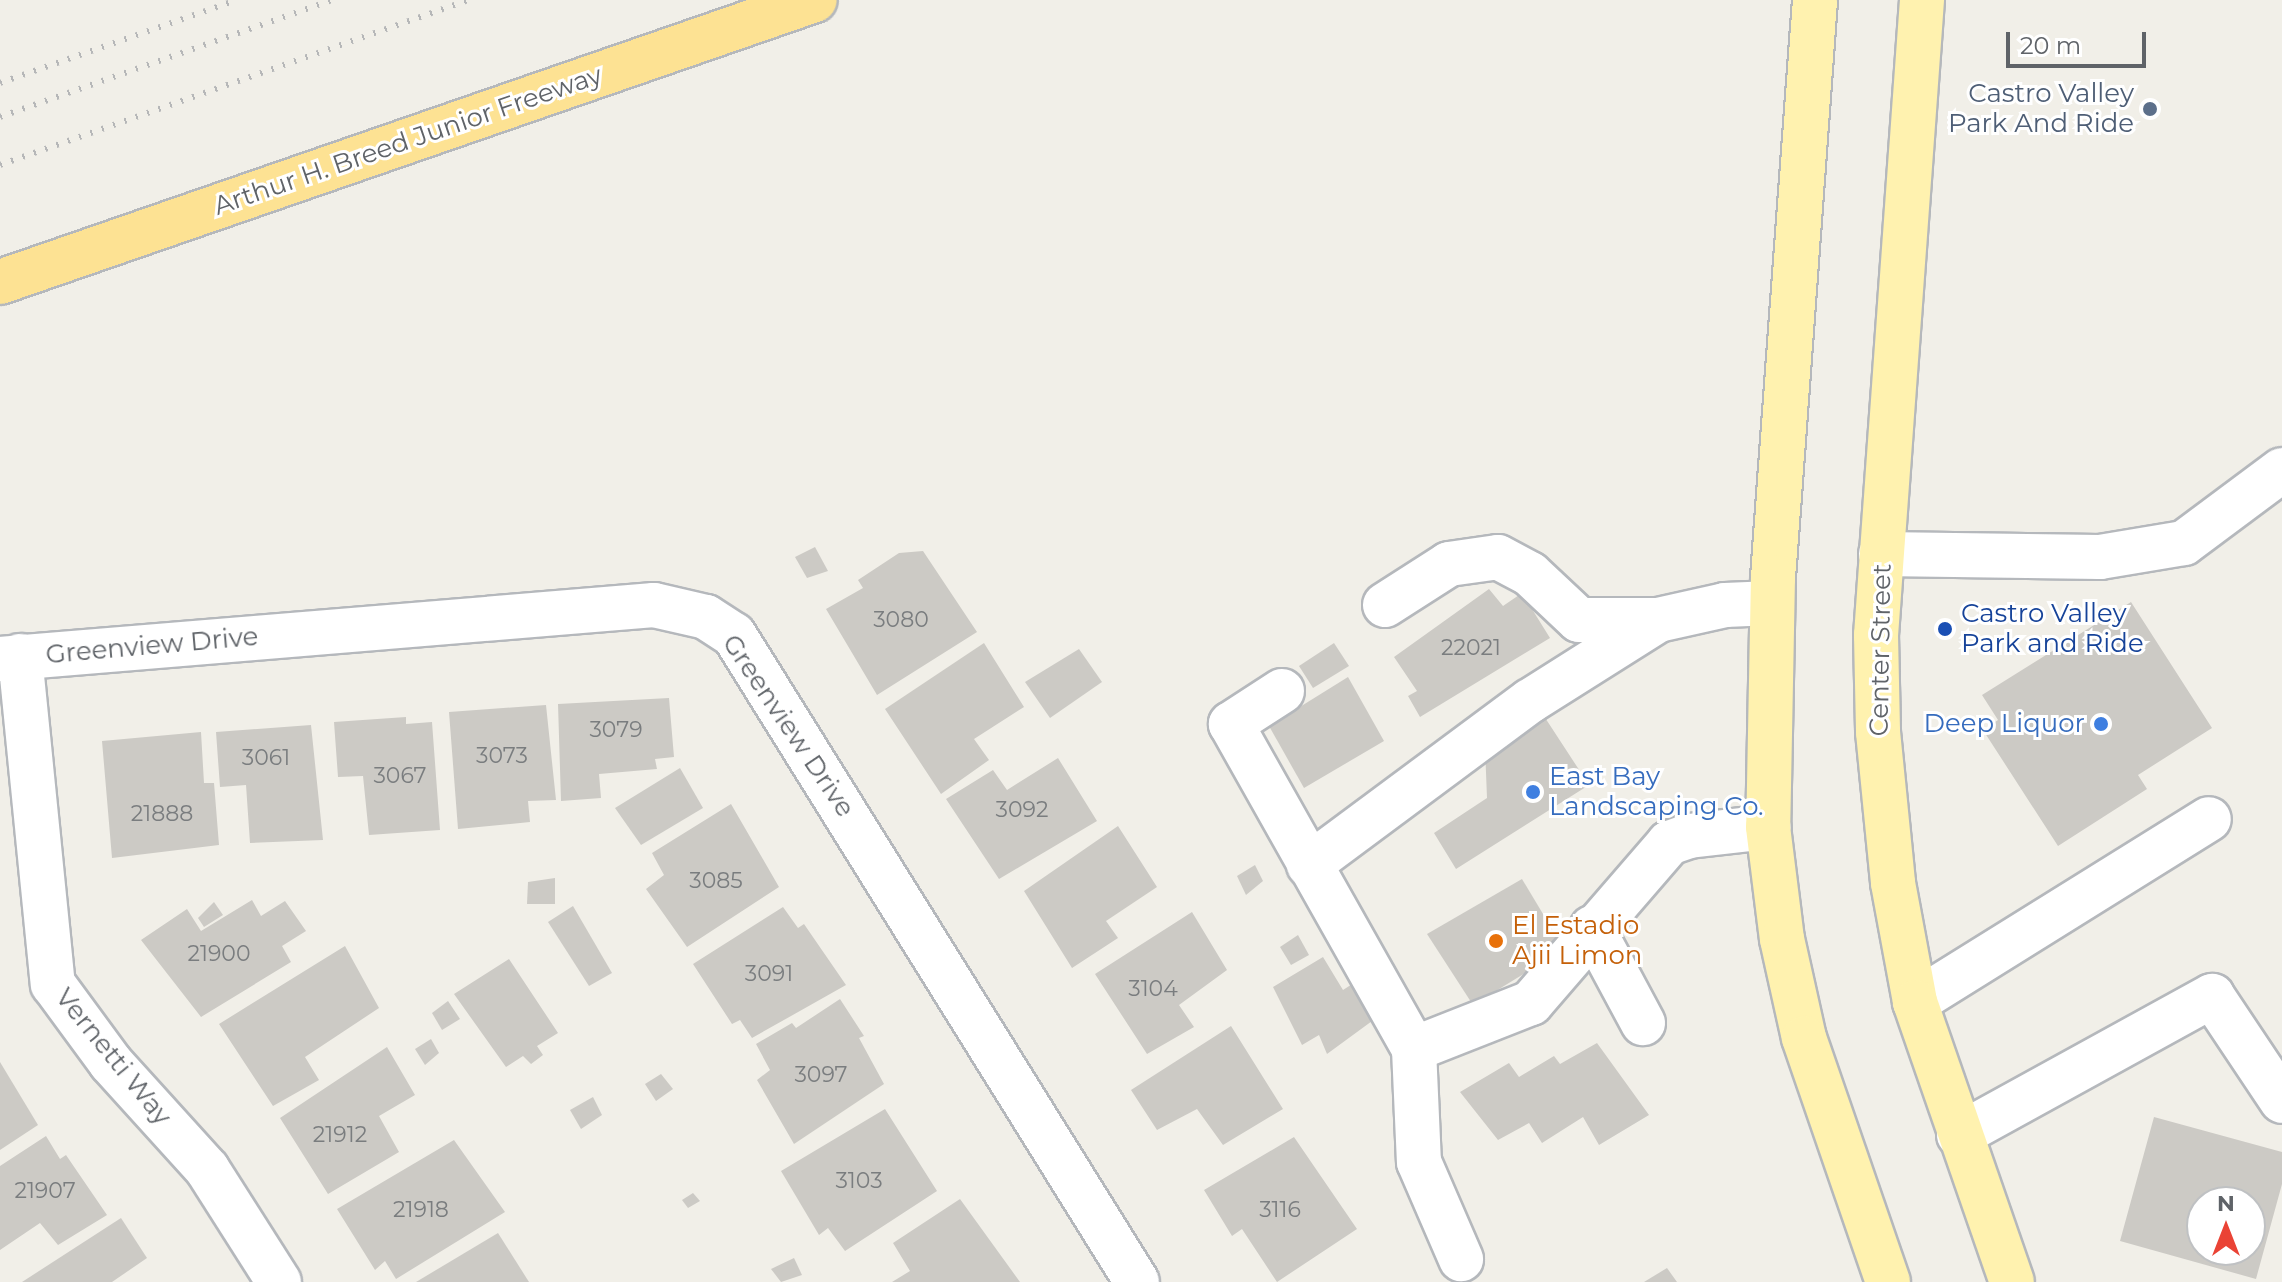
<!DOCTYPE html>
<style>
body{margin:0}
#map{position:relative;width:2282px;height:1282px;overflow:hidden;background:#f1efe8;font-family:Montserrat,sans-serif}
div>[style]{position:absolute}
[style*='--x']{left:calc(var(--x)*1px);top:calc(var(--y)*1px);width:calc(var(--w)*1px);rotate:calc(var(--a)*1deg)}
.building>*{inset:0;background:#cccac5}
.roads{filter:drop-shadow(2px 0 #b5b8bc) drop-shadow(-2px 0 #b5b8bc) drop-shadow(0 2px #b5b8bc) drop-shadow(0 -2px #b5b8bc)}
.minor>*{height:44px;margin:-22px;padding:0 22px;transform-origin:22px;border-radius:22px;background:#fff}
.major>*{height:44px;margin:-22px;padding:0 22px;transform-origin:22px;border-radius:22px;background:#fff2af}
.highway>*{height:44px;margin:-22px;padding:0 22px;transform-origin:22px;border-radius:22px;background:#fde293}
.rail>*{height:6px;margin-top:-3px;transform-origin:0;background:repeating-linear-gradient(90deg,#b6b7b8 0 2px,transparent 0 12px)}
.dots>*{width:22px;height:22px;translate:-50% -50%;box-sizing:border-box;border:4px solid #fff;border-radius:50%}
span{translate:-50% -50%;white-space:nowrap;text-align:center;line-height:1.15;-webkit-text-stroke:6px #fff;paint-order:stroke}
.number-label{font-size:22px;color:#7a7d7f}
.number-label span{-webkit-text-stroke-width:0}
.service-label{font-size:26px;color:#4e5e75}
.right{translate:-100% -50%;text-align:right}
.street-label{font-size:26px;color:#5f6368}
.transit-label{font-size:26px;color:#164399}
.left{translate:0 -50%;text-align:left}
.shop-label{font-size:26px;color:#366cbe}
.food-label{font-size:26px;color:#c56008}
.north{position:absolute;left:2186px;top:1186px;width:80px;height:80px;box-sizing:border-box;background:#fff;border:2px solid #bfc1c3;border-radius:50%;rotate:0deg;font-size:22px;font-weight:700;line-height:32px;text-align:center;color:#5f6368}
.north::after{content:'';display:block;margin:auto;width:28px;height:36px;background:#ea4335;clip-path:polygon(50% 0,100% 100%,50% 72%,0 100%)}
.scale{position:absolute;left:2006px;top:32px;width:140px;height:36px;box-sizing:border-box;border:4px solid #5f6368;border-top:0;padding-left:10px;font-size:24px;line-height:28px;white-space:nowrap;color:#5f6368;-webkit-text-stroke:6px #fff;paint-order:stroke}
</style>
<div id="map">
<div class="building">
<div style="clip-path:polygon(815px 547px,828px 571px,807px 578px,795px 557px)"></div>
<div style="clip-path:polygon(923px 551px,977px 632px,877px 695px,826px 609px,863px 588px,858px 580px,899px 553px)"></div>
<div style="clip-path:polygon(1489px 589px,1503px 606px,1522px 593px,1550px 638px,1420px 717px,1408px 696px,1417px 691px,1394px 657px)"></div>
<div style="clip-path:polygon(2131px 602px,2212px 728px,2138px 775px,2147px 789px,2058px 846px,1983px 730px,1998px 720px,1982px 695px)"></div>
<div style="clip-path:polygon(984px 643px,1024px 707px,974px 739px,989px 760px,941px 794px,885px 709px)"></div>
<div style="clip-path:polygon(1334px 643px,1349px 666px,1313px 688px,1299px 666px)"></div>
<div style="clip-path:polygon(1079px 649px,1102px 682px,1050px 718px,1025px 682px)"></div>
<div style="clip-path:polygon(1348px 677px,1384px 741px,1304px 788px,1269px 726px)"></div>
<div style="clip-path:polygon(669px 698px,674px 757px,655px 759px,657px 769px,599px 774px,601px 798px,561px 801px,558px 704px)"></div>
<div style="clip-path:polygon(546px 705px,556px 800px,528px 801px,530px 822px,458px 829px,449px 712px)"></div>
<div style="clip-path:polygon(1540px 710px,1589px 785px,1456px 869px,1434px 833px,1487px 798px,1485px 747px)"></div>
<div style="clip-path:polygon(406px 717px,406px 724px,432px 722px,440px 830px,369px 835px,363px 776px,338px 777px,334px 722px)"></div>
<div style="clip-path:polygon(311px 725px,323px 840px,250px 843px,246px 785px,220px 787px,216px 732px)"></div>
<div style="clip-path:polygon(201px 732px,204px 783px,214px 783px,219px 845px,112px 858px,102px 741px)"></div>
<div style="clip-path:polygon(1058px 758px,1097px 821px,999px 879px,946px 799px,993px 770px,1007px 790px)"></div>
<div style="clip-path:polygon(680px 768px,703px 808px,641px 845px,615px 808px)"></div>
<div style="clip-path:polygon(731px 804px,779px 887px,687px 947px,646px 889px,664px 875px,652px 853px)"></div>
<div style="clip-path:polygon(1118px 826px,1157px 887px,1106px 921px,1118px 938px,1072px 968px,1024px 891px)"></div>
<div style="clip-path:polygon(1255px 865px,1263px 881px,1246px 895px,1237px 876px)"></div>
<div style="clip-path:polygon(555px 878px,555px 904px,527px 904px,528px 882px)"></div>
<div style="clip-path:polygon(1522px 879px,1564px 949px,1473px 1005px,1427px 934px)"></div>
<div style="clip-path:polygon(252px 900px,261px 916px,285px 901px,306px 931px,282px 946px,291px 962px,201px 1017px,141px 940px,187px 909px,201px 931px)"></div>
<div style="clip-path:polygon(214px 902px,223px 915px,204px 927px,198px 918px)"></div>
<div style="clip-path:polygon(573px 906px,612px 973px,589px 986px,548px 922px)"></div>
<div style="clip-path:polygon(783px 907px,798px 928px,804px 924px,846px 985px,752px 1038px,740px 1020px,732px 1024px,693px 964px)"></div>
<div style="clip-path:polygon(1192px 912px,1227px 970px,1179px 1005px,1194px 1027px,1147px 1054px,1095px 974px)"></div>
<div style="clip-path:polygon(1298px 935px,1309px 955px,1291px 965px,1280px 947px)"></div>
<div style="clip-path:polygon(345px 946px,379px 1008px,305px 1057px,319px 1080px,273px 1106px,219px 1024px)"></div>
<div style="clip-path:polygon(1323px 957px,1343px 990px,1360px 979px,1383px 1013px,1327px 1054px,1319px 1035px,1302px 1045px,1273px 987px)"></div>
<div style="clip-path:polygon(509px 959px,558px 1033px,537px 1046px,543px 1055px,531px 1064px,523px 1056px,506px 1067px,454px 994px)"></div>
<div style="clip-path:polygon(840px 999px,864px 1036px,859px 1038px,884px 1084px,794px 1144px,757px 1080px,770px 1070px,756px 1044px,792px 1023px,796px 1028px)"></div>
<div style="clip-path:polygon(448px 1001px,460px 1019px,442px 1030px,432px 1013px)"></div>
<div style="clip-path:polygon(1231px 1026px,1283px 1109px,1223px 1145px,1197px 1109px,1157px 1130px,1131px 1090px)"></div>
<div style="clip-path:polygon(431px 1039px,439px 1053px,425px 1065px,415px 1049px)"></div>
<div style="clip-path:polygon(1597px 1043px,1649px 1115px,1599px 1145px,1583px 1117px,1542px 1143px,1529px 1123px,1498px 1140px,1460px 1092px,1509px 1063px,1519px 1077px,1554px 1056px,1560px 1064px)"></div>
<div style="clip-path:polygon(387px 1047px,415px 1095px,379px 1116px,399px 1152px,328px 1194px,280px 1118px)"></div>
<div style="clip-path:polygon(0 1062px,38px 1125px,0 1150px)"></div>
<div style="clip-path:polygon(661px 1074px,673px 1089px,656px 1101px,645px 1084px)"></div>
<div style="clip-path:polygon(593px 1097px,602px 1115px,581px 1129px,570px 1110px)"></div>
<div style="clip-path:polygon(885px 1109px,937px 1191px,845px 1251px,828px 1228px,819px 1235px,781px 1171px)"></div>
<div style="clip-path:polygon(evenodd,2154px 1117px,2282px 1152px,2282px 1184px,2256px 1279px,2120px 1241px,2154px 1117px,2202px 1202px,2250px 1202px,2250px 1250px,2202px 1250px,2202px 1202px)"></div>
<div style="clip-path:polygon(46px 1136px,60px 1159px,66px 1155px,107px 1215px,58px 1245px,40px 1223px,0 1250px,0 1166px)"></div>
<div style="clip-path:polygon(1294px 1137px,1357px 1229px,1277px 1282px,1242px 1229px,1232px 1236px,1204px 1190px)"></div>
<div style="clip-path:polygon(454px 1140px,505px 1212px,396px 1279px,385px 1261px,375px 1270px,337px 1209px)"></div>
<div style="clip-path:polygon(693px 1193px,700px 1201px,688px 1208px,682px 1200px)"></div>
<div style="clip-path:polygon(960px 1199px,1020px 1282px,892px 1282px,910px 1271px,893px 1243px)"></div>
<div style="clip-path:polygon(121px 1218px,147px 1258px,112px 1282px,22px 1282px)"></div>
<div style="clip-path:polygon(498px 1233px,529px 1282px,416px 1282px)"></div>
<div style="clip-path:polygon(794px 1258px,802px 1275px,781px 1282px,771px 1269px)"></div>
<div style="clip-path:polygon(1667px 1268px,1677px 1282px,1644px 1282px)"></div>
</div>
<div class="roads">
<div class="minor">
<div style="--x:1881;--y:554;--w:219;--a:0.8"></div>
<div style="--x:2100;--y:557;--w:85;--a:-9.5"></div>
<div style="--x:2184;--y:543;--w:122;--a:-36.7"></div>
<div style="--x:1385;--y:605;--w:76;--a:-32.6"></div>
<div style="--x:1449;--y:564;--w:49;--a:-8.1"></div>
<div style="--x:1498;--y:557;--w:36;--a:28"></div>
<div style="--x:1530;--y:574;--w:67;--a:43.2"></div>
<div style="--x:1579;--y:620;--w:79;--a:0"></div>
<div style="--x:20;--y:656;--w:330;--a:84.3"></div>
<div style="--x:53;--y:984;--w:98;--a:53.7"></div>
<div style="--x:111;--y:1063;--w:143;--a:47.8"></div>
<div style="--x:207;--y:1169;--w:134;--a:57.5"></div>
<div style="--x:0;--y:659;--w:656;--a:-4.72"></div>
<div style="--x:654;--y:605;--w:53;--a:13"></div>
<div style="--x:706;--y:617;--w:33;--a:33"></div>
<div style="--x:734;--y:635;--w:762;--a:58.08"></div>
<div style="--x:1282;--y:691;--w:61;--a:147.1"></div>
<div style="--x:1231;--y:724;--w:373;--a:60.6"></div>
<div style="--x:1414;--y:1049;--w:126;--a:-21.5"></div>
<div style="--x:1531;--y:1003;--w:211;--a:-49.2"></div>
<div style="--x:1669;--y:843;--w:21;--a:-19"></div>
<div style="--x:1689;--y:836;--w:80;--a:-6.5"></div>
<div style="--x:1309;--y:865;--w:275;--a:-36.6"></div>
<div style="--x:1530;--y:701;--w:151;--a:-32.3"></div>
<div style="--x:1658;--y:620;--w:69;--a:-12.6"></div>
<div style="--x:1725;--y:605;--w:47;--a:-2.4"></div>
<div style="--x:1592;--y:928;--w:108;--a:61.8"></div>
<div style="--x:1915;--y:1002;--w:346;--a:-31.9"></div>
<div style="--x:1414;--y:1049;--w:113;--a:87.5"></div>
<div style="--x:1419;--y:1162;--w:106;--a:66.6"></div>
<div style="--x:1959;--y:1135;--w:289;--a:-28.8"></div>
<div style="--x:2212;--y:996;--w:126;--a:56.3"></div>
</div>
<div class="major">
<div style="--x:1815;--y:0;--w:579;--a:94.16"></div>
<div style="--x:1773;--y:577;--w:250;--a:91.1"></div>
<div style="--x:1768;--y:827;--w:113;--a:82.9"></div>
<div style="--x:1782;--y:939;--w:101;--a:77.5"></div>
<div style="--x:1804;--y:1038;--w:258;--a:71"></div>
<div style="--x:1922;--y:0;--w:637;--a:94.14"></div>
<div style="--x:1876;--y:635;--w:97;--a:88.8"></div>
<div style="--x:1878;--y:732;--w:152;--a:84.3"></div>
<div style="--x:1893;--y:883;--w:121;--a:79.5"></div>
<div style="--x:1915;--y:1002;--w:296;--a:70.9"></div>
</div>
<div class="highway">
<div style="--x:0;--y:282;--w:862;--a:-19.09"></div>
</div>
</div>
<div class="rail">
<div style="--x:0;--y:83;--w:251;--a:-19.3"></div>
<div style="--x:0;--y:117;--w:353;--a:-19.4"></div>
<div style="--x:0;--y:165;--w:496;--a:-19.4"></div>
</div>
<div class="dots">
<div style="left:2150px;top:109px;background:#5c6f8a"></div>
<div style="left:1945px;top:629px;background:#1a4fb4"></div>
<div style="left:2101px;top:724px;background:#3f7fe0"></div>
<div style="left:1533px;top:792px;background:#3f7fe0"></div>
<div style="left:1496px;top:941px;background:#e8710a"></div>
</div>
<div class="number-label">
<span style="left:901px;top:620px">3080</span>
<span style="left:1471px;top:648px">22021</span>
<span style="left:616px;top:730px">3079</span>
<span style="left:502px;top:756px">3073</span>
<span style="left:266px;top:758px">3061</span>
<span style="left:400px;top:776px">3067</span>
<span style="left:1022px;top:810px">3092</span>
<span style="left:162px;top:814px">21888</span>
<span style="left:716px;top:881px">3085</span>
<span style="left:219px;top:954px">21900</span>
<span style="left:769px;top:974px">3091</span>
<span style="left:1153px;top:989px">3104</span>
<span style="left:821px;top:1075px">3097</span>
<span style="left:340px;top:1135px">21912</span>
<span style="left:859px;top:1181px">3103</span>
<span style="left:45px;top:1191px">21907</span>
<span style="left:421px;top:1210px">21918</span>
<span style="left:1280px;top:1210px">3116</span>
</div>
<div class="service-label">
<span class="right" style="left:2134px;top:109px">Castro Valley<br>Park And Ride</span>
</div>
<div class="street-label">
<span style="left:408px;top:141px;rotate:-19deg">Arthur H. Breed Junior Freeway</span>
<span style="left:152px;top:646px;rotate:-5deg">Greenview Drive</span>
<span style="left:1881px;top:650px;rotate:-89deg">Center Street</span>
<span style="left:788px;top:726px;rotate:56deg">Greenview Drive</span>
<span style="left:113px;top:1057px;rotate:51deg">Vernetti Way</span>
</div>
<div class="transit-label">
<span class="left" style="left:1961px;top:629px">Castro Valley<br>Park and Ride</span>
</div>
<div class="shop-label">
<span class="right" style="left:2085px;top:724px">Deep Liquor</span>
<span class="left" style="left:1549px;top:792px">East Bay<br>Landscaping Co.</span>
</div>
<div class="food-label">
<span class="left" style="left:1512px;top:941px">El Estadio<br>Ajii Limon</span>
</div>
<div class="north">N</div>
<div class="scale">20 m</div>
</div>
